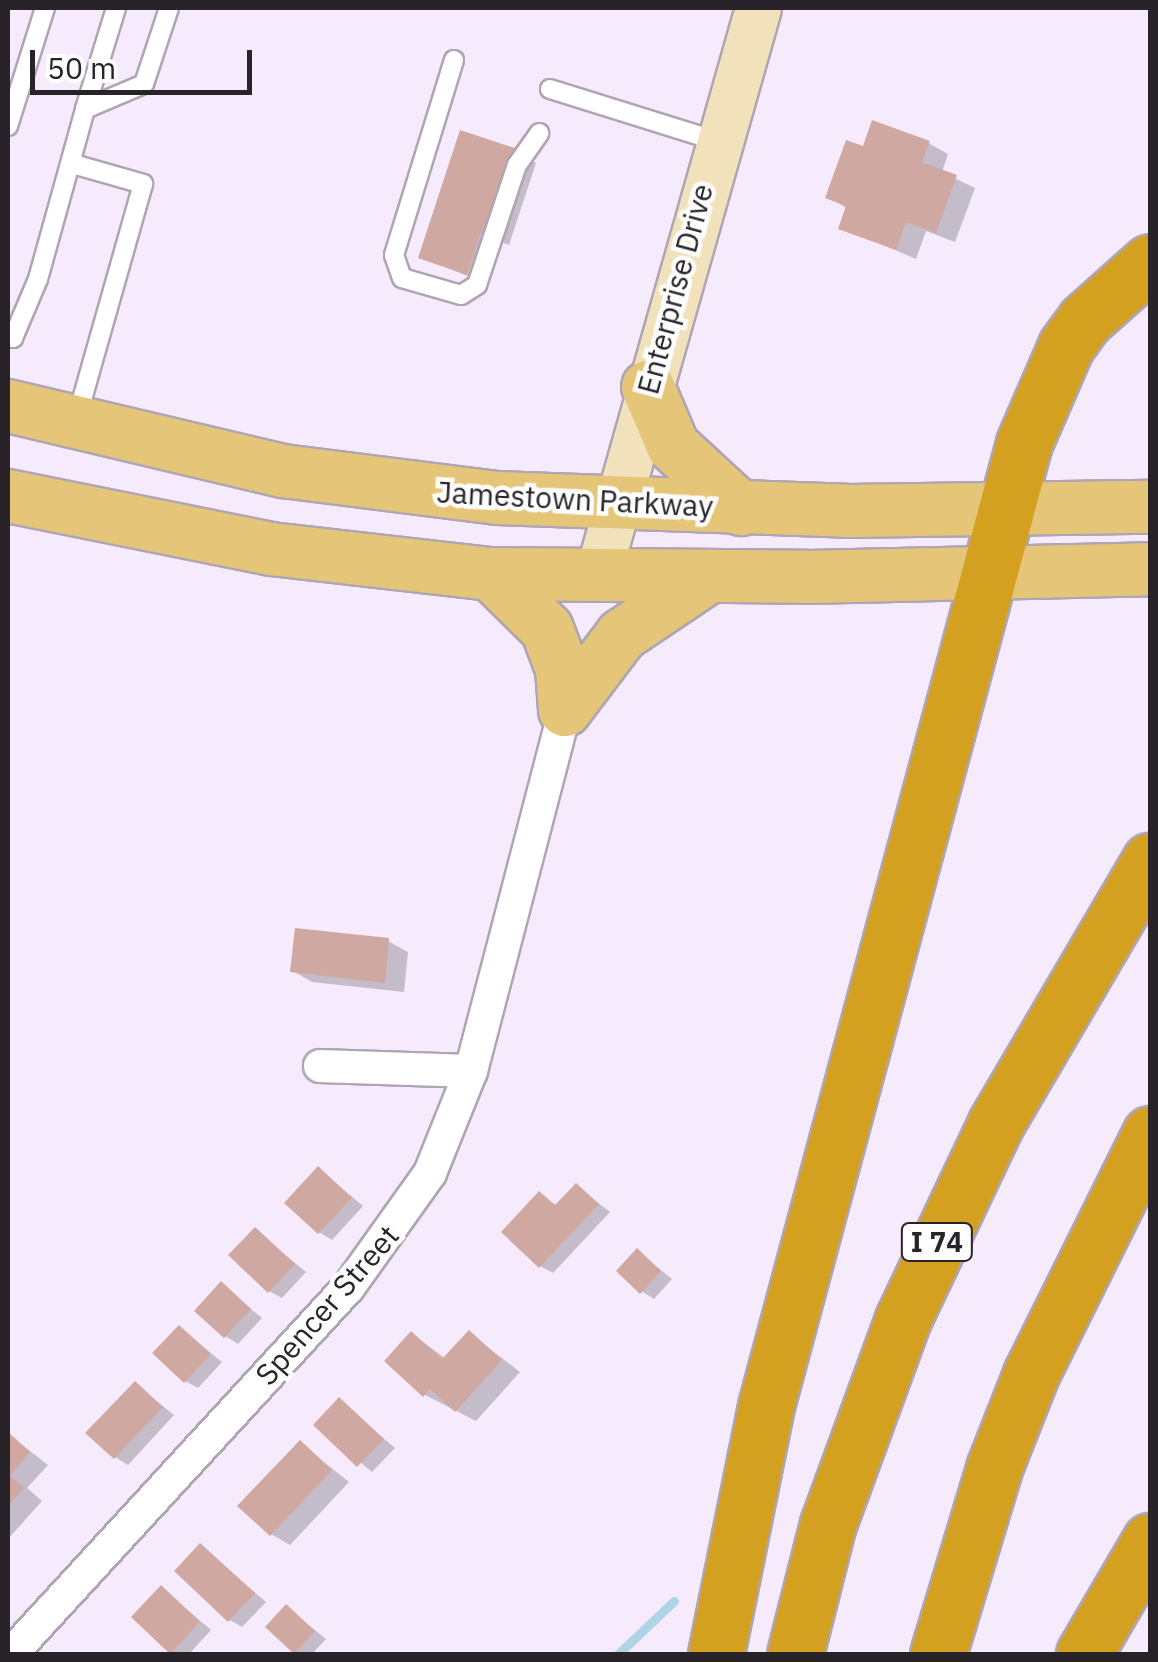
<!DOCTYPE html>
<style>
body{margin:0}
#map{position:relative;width:1158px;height:1662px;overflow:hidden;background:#f6ebfc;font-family:"IBM Plex Sans",sans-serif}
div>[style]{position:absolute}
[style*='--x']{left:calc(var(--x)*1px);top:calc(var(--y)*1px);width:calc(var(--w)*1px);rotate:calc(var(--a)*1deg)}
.shadow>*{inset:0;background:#0003}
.stream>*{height:9px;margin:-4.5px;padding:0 4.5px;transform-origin:4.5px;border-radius:4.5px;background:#aed5e6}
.building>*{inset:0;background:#d0a8a2}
.roads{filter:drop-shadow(2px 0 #afa5b4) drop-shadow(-2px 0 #afa5b4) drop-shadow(0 2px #afa5b4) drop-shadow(0 -2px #afa5b4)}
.lane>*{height:18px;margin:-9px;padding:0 9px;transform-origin:9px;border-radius:9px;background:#fff}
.street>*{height:32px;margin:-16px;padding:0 16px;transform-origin:16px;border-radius:16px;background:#fff}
.secondary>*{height:45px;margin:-22.5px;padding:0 22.5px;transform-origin:22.5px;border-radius:22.5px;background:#f2e2bc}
.primary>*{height:52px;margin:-26px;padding:0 26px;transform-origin:26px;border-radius:26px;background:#e5c679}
.highway>*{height:55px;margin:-27.5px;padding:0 27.5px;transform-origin:27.5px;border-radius:27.5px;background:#d4a020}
span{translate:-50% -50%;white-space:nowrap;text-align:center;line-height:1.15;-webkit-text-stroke:9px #fdfdfd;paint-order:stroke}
.shield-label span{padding:2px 8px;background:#fdfdfd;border:2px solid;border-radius:8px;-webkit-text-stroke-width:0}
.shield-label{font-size:28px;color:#272329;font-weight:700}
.street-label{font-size:30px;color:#272329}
.frame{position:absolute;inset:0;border:10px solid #272329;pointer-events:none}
.scale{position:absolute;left:30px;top:50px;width:222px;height:45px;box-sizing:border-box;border:5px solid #272329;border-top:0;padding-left:12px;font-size:30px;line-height:35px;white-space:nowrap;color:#272329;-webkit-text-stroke:8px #fdfdfd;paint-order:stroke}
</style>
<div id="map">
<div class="shadow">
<div style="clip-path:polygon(928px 143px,948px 154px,942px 172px,975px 188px,955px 242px,926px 231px,916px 259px,841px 227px,848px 209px,828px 197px,865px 149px)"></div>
<div style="clip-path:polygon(517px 151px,536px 163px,509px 245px,501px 242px,487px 284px,421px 257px)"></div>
<div style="clip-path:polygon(388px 941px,408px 952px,404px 992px,312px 982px,293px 971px)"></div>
<div style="clip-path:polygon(319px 1169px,363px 1206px,332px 1240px,319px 1232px)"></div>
<div style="clip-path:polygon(576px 1186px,610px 1212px,553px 1273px,540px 1266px,540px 1194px,557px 1206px)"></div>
<div style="clip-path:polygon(255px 1230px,306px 1272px,282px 1298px,269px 1291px)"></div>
<div style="clip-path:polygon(637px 1251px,672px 1279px,654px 1299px,641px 1291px)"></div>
<div style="clip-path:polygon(221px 1285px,262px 1318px,238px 1344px,225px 1336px)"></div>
<div style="clip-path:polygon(180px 1328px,222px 1362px,198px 1388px,185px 1381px)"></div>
<div style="clip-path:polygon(469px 1333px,520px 1372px,476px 1421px,425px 1395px,412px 1334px,446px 1359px)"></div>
<div style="clip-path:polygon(135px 1384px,174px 1415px,128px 1465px,115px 1457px)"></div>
<div style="clip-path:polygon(339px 1401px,395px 1448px,372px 1472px,316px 1425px)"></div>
<div style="clip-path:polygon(8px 1434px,48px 1465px,27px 1488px,42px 1501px,8px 1539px)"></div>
<div style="clip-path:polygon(300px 1443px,349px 1482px,290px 1545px,271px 1534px)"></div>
<div style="clip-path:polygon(201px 1546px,266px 1602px,242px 1627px,230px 1620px)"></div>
<div style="clip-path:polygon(162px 1588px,211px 1630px,189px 1654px,172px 1652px)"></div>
<div style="clip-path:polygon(286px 1607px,326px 1639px,312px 1654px,295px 1652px)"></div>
</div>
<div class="stream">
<div style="--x:618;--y:1654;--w:77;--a:-43.4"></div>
</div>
<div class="building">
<div style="clip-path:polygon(872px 120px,930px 141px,922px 162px,957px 175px,936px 233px,906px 222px,896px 250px,838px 229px,846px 206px,825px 198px,846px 140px,863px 146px)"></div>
<div style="clip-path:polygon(460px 130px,518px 149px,489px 236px,481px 233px,467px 275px,418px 258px)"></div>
<div style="clip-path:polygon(295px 928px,389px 938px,385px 983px,290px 972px)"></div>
<div style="clip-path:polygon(318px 1166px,352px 1198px,318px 1234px,284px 1203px)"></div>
<div style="clip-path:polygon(576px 1183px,599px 1204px,539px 1268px,501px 1232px,539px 1191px,555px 1205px)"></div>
<div style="clip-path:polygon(255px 1227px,295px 1264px,268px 1293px,228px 1255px)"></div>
<div style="clip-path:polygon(637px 1248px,661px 1271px,640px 1294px,616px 1271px)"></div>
<div style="clip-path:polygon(221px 1281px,251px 1309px,224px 1338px,194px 1311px)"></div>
<div style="clip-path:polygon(179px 1325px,211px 1354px,184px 1383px,152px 1353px)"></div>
<div style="clip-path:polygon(469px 1330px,502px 1360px,455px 1412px,430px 1389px,423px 1397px,384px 1361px,411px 1331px,442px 1359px)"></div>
<div style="clip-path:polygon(135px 1381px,163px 1407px,114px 1459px,85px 1433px)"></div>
<div style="clip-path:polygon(339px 1397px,384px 1439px,357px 1467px,313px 1425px)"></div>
<div style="clip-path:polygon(8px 1432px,30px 1452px,10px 1476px,24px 1488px,8px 1506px)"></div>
<div style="clip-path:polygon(300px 1440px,332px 1470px,270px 1536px,237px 1506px)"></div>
<div style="clip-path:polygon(200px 1543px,255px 1593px,228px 1622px,174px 1571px)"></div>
<div style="clip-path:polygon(161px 1585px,200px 1622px,170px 1654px,131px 1617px)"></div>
<div style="clip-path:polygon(286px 1604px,315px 1631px,294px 1654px,265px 1627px)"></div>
</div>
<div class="roads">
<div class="lane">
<div style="--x:454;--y:60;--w:204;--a:107.1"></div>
<div style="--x:394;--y:255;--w:24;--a:71"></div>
<div style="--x:402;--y:278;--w:61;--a:16.1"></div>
<div style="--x:461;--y:295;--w:19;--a:-32"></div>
<div style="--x:477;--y:285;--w:126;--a:-71.6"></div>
<div style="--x:517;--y:165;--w:39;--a:-55"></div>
<div style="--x:550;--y:89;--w:175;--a:17.3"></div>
<div style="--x:85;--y:109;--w:106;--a:-72.9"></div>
<div style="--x:8;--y:126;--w:124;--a:-72.6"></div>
<div style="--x:73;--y:164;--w:73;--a:15.9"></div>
<div style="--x:143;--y:184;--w:242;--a:105.8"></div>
<div style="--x:8;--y:335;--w:6;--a:31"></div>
<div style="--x:13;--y:338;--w:64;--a:-67"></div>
<div style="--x:38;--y:279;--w:176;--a:-74.5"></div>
<div style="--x:85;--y:109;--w:64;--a:-23"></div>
<div style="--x:144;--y:84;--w:80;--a:-71.8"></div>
</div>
<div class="street">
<div style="--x:320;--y:1066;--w:151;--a:1.9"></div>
<div style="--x:11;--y:1654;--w:498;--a:-47.4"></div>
<div style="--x:348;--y:1288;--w:141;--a:-54.5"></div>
<div style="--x:430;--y:1173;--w:110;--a:-68.1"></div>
<div style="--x:471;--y:1071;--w:373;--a:-75.4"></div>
</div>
<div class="secondary">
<div style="--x:598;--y:573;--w:587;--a:-74.19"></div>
</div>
<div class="primary">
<div style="--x:648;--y:387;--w:64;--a:67"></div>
<div style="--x:673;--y:446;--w:93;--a:42.8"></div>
<div style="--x:8;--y:406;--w:283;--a:13.3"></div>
<div style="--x:283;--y:471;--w:216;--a:7.2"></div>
<div style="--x:497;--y:498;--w:350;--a:2.1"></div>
<div style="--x:847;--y:511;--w:303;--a:-0.8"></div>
<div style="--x:8;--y:496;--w:268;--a:11.4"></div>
<div style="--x:271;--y:549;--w:221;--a:6.5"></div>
<div style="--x:491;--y:574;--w:316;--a:0.5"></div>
<div style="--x:807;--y:577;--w:343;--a:-1.3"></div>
<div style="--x:491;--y:574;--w:78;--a:44.5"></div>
<div style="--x:547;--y:629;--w:43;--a:69.4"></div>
<div style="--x:562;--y:669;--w:41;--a:85.8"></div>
<div style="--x:565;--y:710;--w:94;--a:-52.8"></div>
<div style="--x:622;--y:635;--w:104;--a:-34"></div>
</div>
<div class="highway">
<div style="--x:716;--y:1654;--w:253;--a:-78.6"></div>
<div style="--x:766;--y:1406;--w:997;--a:-75"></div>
<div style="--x:1024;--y:443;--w:106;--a:-66.6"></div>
<div style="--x:1066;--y:346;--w:32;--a:-54"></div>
<div style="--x:1085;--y:320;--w:87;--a:-41.7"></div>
<div style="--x:795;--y:1654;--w:134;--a:-75.8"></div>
<div style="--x:828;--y:1524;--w:218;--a:-69.9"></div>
<div style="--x:903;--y:1319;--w:217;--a:-64.6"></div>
<div style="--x:996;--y:1123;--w:304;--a:-59.6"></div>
<div style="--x:938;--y:1654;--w:194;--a:-73.2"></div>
<div style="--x:994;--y:1468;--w:101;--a:-68.5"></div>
<div style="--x:1031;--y:1374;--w:268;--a:-63.6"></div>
<div style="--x:1084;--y:1654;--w:131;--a:-59.7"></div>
</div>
</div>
<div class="shield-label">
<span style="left:937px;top:1242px">I 74</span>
</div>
<div class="street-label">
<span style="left:675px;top:289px;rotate:-75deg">Enterprise Drive</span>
<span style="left:575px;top:499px;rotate:3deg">Jamestown Parkway</span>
<span style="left:327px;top:1305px;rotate:-49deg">Spencer Street</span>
</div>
<div class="frame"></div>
<div class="scale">50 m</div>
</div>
